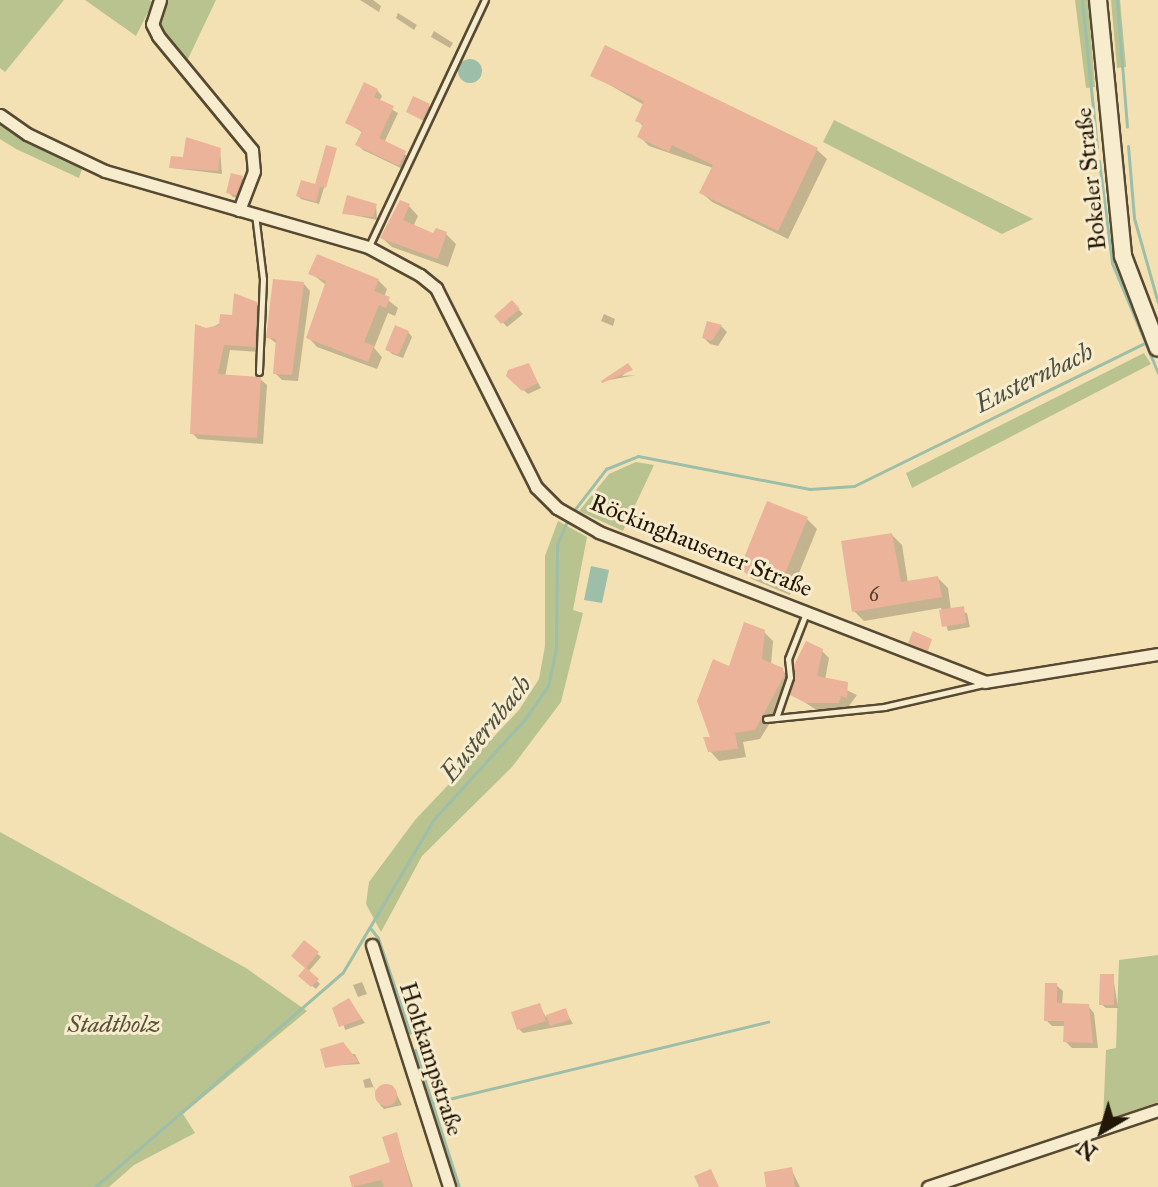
<!DOCTYPE html>
<meta charset="utf-8">
<style>
body{margin:0}
#map{position:relative;width:1158px;height:1187px;overflow:hidden;background:#f4e1b3;font-family:"IM FELL Great Primer",serif}
div>[style]{position:absolute}
[style*='--x']{left:calc(var(--x)*1px);top:calc(var(--y)*1px);width:calc(var(--w)*1px);rotate:calc(var(--a)*1deg)}
.green>*{inset:0;background:#b8c38f}
.water>*{inset:0;background:#9dbea8}
.round{border-radius:50%}
.shadow>*{inset:0;background:#0003}
.stream>*{height:3px;margin:-1.5px;padding:0 1.5px;transform-origin:1.5px;border-radius:1.5px;background:#9dbea8}
.building>*{inset:0;background:#ebb39a}
.roads{filter:drop-shadow(2px 0 #574a32) drop-shadow(-2px 0 #574a32) drop-shadow(0 2px #574a32) drop-shadow(0 -2px #574a32)}
.lane>*{height:5px;margin:-2.5px;padding:0 2.5px;transform-origin:2.5px;border-radius:2.5px;background:#f8ecce}
.street>*{height:11px;margin:-5.5px;padding:0 5.5px;transform-origin:5.5px;border-radius:5.5px;background:#f8ecce}
.secondary>*{height:16px;margin:-8px;padding:0 8px;transform-origin:8px;border-radius:8px;background:#f8ecce}
span{translate:-50% -50%;white-space:nowrap;text-align:center;line-height:1.15;-webkit-text-stroke:6px #f8ecce;paint-order:stroke}
.number-label{font-size:20px;color:#553e2c}
.number-label span{-webkit-text-stroke-width:0}
.street-label{font-size:24px;color:#231707}
.park-label{font-size:24px;color:#575337;font-style:italic}
.water-label{font-size:26px;color:#4e513f;font-style:italic}
.north{position:absolute;left:1062px;top:1091px;width:80px;height:80px;-webkit-text-stroke:6px #f8ecce;paint-order:stroke;rotate:218deg;font-size:22px;font-weight:700;line-height:32px;text-align:center;color:#231707}
.north::after{content:'';display:block;margin:auto;width:28px;height:36px;background:#231707;clip-path:polygon(50% 0,100% 100%,50% 72%,0 100%)}
</style>
<div id="map">
<div class="green">
<div style="clip-path:polygon(0 0,64px 0,5px 72px,0 68px)"></div>
<div style="clip-path:polygon(85px 0,149px 0,153px 2px,136px 36px)"></div>
<div style="clip-path:polygon(166px 0,216px 0,187px 61px,158px 24px)"></div>
<div style="clip-path:polygon(1075px 0,1088px 0,1095px 87px,1086px 88px)"></div>
<div style="clip-path:polygon(1111px 0,1120px 0,1126px 67px,1117px 68px)"></div>
<div style="clip-path:polygon(834px 120px,1033px 219px,1002px 234px,823px 142px)"></div>
<div style="clip-path:polygon(0 123px,82px 169px,79px 178px,16px 149px,0 139px)"></div>
<div style="clip-path:polygon(1144px 353px,1151px 364px,912px 488px,906px 473px)"></div>
<div style="clip-path:polygon(636px 462px,654px 465px,623px 531px,579px 511px,609px 474px)"></div>
<div style="clip-path:polygon(558px 521px,587px 537px,573px 610px,583px 613px,561px 702px,512px 767px,422px 856px,381px 932px,366px 904px,369px 882px,415px 820px,519px 710px,539px 679px,545px 646px,545px 556px)"></div>
<div style="clip-path:polygon(0 832px,246px 968px,307px 1011px,183px 1114px,195px 1133px,134px 1165px,109px 1187px,0 1187px)"></div>
<div style="clip-path:polygon(1158px 955px,1158px 1102px,1103px 1121px,1106px 1050px,1116px 1048px,1119px 960px)"></div>
</div>
<div class="water">
<div class="round" style="left:458px;top:59px;width:24px;height:24px"></div>
<div style="clip-path:polygon(591px 566px,609px 570px,602px 603px,584px 600px)"></div>
</div>
<div class="shadow">
<div style="clip-path:polygon(360px 0,373px 0,381px 6px,379px 12px)"></div>
<div style="clip-path:polygon(398px 13px,417px 25px,414px 30px,396px 18px)"></div>
<div style="clip-path:polygon(434px 31px,453px 43px,450px 48px,431px 37px)"></div>
<div style="clip-path:polygon(593px 75px,817px 150px,827px 159px,788px 239px,712px 202px,702px 193px,713px 168px,649px 146px,639px 136px,644px 127px,637px 120px,644px 105px)"></div>
<div style="clip-path:polygon(377px 90px,382px 96px,379px 102px,398px 113px,384px 143px,411px 158px,405px 170px,363px 150px,358px 145px,363px 133px,347px 122px)"></div>
<div style="clip-path:polygon(428px 105px,433px 110px,427px 123px,408px 111px)"></div>
<div style="clip-path:polygon(336px 149px,319px 204px,301px 199px,298px 196px,316px 187px)"></div>
<div style="clip-path:polygon(220px 150px,222px 174px,172px 168px,185px 159px)"></div>
<div style="clip-path:polygon(242px 178px,246px 182px,240px 199px,233px 197px,228px 192px)"></div>
<div style="clip-path:polygon(376px 205px,377px 220px,344px 213px)"></div>
<div style="clip-path:polygon(409px 206px,418px 216px,413px 227px,434px 236px,446px 234px,456px 244px,448px 267px,392px 247px,382px 238px)"></div>
<div style="clip-path:polygon(311px 273px,378px 280px,387px 289px,384px 297px,398px 308px,395px 316px,388px 313px,374px 348px,382px 357px,377px 369px,317px 347px,308px 337px,326px 285px)"></div>
<div style="clip-path:polygon(304px 284px,310px 291px,298px 381px,282px 380px,275px 373px,277px 344px,268px 337px)"></div>
<div style="clip-path:polygon(255px 303px,262px 310px,260px 352px,230px 350px,225px 377px,260px 379px,267px 385px,263px 444px,198px 439px,192px 433px,206px 331px)"></div>
<div style="clip-path:polygon(512px 303px,523px 314px,507px 327px,497px 316px)"></div>
<div style="clip-path:polygon(604px 314px,615px 319px,613px 326px,601px 321px)"></div>
<div style="clip-path:polygon(721px 326px,727px 332px,718px 346px,710px 344px,704px 338px)"></div>
<div style="clip-path:polygon(408px 332px,412px 337px,403px 358px,392px 354px,387px 349px)"></div>
<div style="clip-path:polygon(528px 365px,541px 388px,528px 394px,508px 376px)"></div>
<div style="clip-path:polygon(628px 370px,622px 376px,636px 375px,604px 381px)"></div>
<div style="clip-path:polygon(807px 519px,817px 529px,790px 595px,752px 579px,742px 569px)"></div>
<div style="clip-path:polygon(892px 535px,902px 545px,908px 583px,938px 578px,948px 588px,951px 610px,967px 613px,970px 627px,948px 631px,941px 608px,864px 621px,854px 611px)"></div>
<div style="clip-path:polygon(764px 632px,773px 641px,771px 665px,782px 669px,793px 686px,777px 720px,773px 718px,760px 739px,743px 742px,746px 757px,719px 761px,710px 751px,730px 668px)"></div>
<div style="clip-path:polygon(821px 650px,829px 658px,825px 680px,857px 695px,846px 710px,815px 709px,795px 696px)"></div>
<div style="clip-path:polygon(305px 943px,321px 957px,308px 972px,320px 984px,316px 989px,300px 976px,307px 968px,293px 956px)"></div>
<div style="clip-path:polygon(1113px 976px,1118px 1008px,1106px 1008px,1101px 1004px)"></div>
<div style="clip-path:polygon(362px 982px,367px 994px,358px 997px,353px 985px)"></div>
<div style="clip-path:polygon(1056px 985px,1063px 991px,1062px 1006px,1088px 1006px,1094px 1013px,1098px 1048px,1072px 1048px,1065px 1041px,1066px 1026px,1052px 1026px,1046px 1020px)"></div>
<div style="clip-path:polygon(349px 1000px,365px 1023px,345px 1030px,338px 1004px)"></div>
<div style="clip-path:polygon(539px 1005px,546px 1017px,565px 1010px,573px 1024px,523px 1033px,519px 1029px)"></div>
<div style="clip-path:polygon(347px 1054px,355px 1054px,360px 1064px,327px 1066px)"></div>
<div style="clip-path:polygon(370px 1078px,375px 1091px,392px 1085px,402px 1105px,384px 1109px,380px 1105px,374px 1087px,365px 1088px,363px 1080px)"></div>
<div style="clip-path:polygon(396px 1134px,413px 1187px,354px 1187px,351px 1177px,392px 1164px)"></div>
<div style="clip-path:polygon(791px 1169px,800px 1187px,768px 1187px)"></div>
</div>
<div class="stream">
<div style="--x:1082;--y:0;--w:148;--a:84.2"></div>
<div style="--x:1117;--y:0;--w:127;--a:85.5"></div>
<div style="--x:1128;--y:146;--w:72;--a:85.2"></div>
<div style="--x:1134;--y:218;--w:88;--a:74.2"></div>
<div style="--x:1099;--y:161;--w:103;--a:82.7"></div>
<div style="--x:1112;--y:263;--w:119;--a:67.3"></div>
<div style="--x:572;--y:513;--w:56;--a:-52.3"></div>
<div style="--x:606;--y:469;--w:35;--a:-22"></div>
<div style="--x:638;--y:456;--w:175;--a:10.9"></div>
<div style="--x:810;--y:489;--w:44;--a:-3.9"></div>
<div style="--x:854;--y:486;--w:331;--a:-26.2"></div>
<div style="--x:371;--y:929;--w:11;--a:52"></div>
<div style="--x:378;--y:938;--w:100;--a:71.4"></div>
<div style="--x:415;--y:1050;--w:56;--a:72.2"></div>
<div style="--x:432;--y:1103;--w:346;--a:-13.6"></div>
<div style="--x:432;--y:1103;--w:88;--a:72.2"></div>
<div style="--x:95;--y:1187;--w:328;--a:-40.9"></div>
<div style="--x:343;--y:972;--w:178;--a:-59.3"></div>
<div style="--x:434;--y:819;--w:135;--a:-47.7"></div>
<div style="--x:525;--y:719;--w:40;--a:-55.1"></div>
<div style="--x:548;--y:686;--w:39;--a:-78"></div>
<div style="--x:556;--y:648;--w:104;--a:-89.4"></div>
<div style="--x:557;--y:544;--w:27;--a:-66"></div>
</div>
<div class="building">
<div style="clip-path:polygon(605px 45px,818px 148px,778px 231px,699px 193px,713px 165px,672px 145px,669px 152px,637px 137px,643px 124px,635px 121px,644px 101px,590px 76px)"></div>
<div style="clip-path:polygon(364px 82px,378px 89px,374px 97px,394px 106px,379px 138px,406px 151px,399px 166px,355px 145px,362px 131px,345px 123px)"></div>
<div style="clip-path:polygon(413px 96px,430px 104px,422px 120px,406px 112px)"></div>
<div style="clip-path:polygon(186px 137px,221px 148px,218px 171px,169px 168px,171px 156px,183px 157px)"></div>
<div style="clip-path:polygon(326px 145px,337px 148px,326px 188px,320px 186px,316px 202px,296px 196px,301px 180px,315px 184px)"></div>
<div style="clip-path:polygon(231px 173px,243px 176px,236px 195px,226px 193px)"></div>
<div style="clip-path:polygon(347px 195px,377px 204px,373px 217px,342px 214px)"></div>
<div style="clip-path:polygon(400px 200px,410px 204px,403px 220px,433px 233px,436px 228px,447px 232px,438px 259px,380px 238px)"></div>
<div style="clip-path:polygon(317px 254px,379px 279px,374px 291px,390px 297px,386px 308px,379px 305px,364px 342px,374px 346px,368px 362px,306px 338px,326px 281px,308px 274px)"></div>
<div style="clip-path:polygon(273px 279px,304px 282px,292px 375px,273px 374px,276px 339px,266px 338px)"></div>
<div style="clip-path:polygon(234px 293px,257px 302px,255px 347px,224px 345px,218px 374px,261px 377px,257px 438px,190px 434px,195px 324px,206px 328px,219px 325px,220px 314px,232px 315px)"></div>
<div style="clip-path:polygon(512px 300px,520px 309px,501px 324px,494px 316px)"></div>
<div style="clip-path:polygon(707px 321px,722px 325px,712px 341px,702px 338px)"></div>
<div style="clip-path:polygon(395px 325px,409px 331px,398px 355px,385px 350px)"></div>
<div style="clip-path:polygon(529px 363px,538px 383px,522px 391px,506px 376px,508px 370px)"></div>
<div style="clip-path:polygon(628px 363px,633px 370px,602px 383px,601px 381px)"></div>
<div style="clip-path:polygon(767px 501px,808px 517px,780px 586px,739px 570px)"></div>
<div style="clip-path:polygon(892px 533px,901px 582px,938px 576px,942px 597px,852px 612px,841px 541px)"></div>
<div style="clip-path:polygon(964px 606px,966px 623px,942px 627px,939px 610px)"></div>
<div style="clip-path:polygon(744px 622px,765px 630px,762px 659px,783px 668px,784px 676px,755px 730px,735px 733px,738px 749px,708px 752px,703px 737px,710px 737px,697px 701px,713px 659px,729px 666px)"></div>
<div style="clip-path:polygon(913px 631px,932px 639px,928px 651px,908px 643px)"></div>
<div style="clip-path:polygon(806px 641px,823px 649px,817px 676px,848px 682px,847px 698px,841px 696px,839px 703px,806px 703px,790px 695px,794px 665px)"></div>
<div style="clip-path:polygon(304px 940px,319px 952px,306px 968px,319px 979px,311px 987px,298px 976px,305px 968px,291px 956px)"></div>
<div style="clip-path:polygon(1100px 974px,1114px 974px,1114px 1005px,1099px 1005px)"></div>
<div style="clip-path:polygon(1045px 983px,1057px 983px,1057px 1003px,1089px 1004px,1093px 1043px,1063px 1042px,1064px 1021px,1044px 1021px)"></div>
<div style="clip-path:polygon(349px 998px,362px 1019px,339px 1027px,332px 1008px)"></div>
<div style="clip-path:polygon(540px 1003px,546px 1021px,517px 1030px,511px 1012px)"></div>
<div style="clip-path:polygon(566px 1008px,570px 1020px,550px 1026px,546px 1015px)"></div>
<div style="clip-path:polygon(343px 1042px,359px 1062px,325px 1068px,320px 1049px)"></div>
<div class="round" style="left:375px;top:1084px;width:22px;height:22px"></div>
<div style="clip-path:polygon(397px 1132px,411px 1187px,384px 1187px,381px 1180px,352px 1187px,349px 1176px,390px 1162px,382px 1137px)"></div>
<div style="clip-path:polygon(792px 1167px,795px 1187px,766px 1187px,764px 1172px)"></div>
<div style="clip-path:polygon(711px 1169px,719px 1187px,699px 1187px,694px 1176px)"></div>
</div>
<div class="roads">
<div class="lane">
<div style="--x:255;--y:214;--w:65;--a:83"></div>
<div style="--x:263;--y:279;--w:93;--a:92.5"></div>
<div style="--x:369;--y:246;--w:272;--a:-64.8"></div>
<div style="--x:776;--y:718;--w:43;--a:-71.1"></div>
<div style="--x:790;--y:677;--w:18;--a:-96"></div>
<div style="--x:788;--y:659;--w:49;--a:-68.6"></div>
<div style="--x:766;--y:719;--w:119;--a:-5.8"></div>
<div style="--x:884;--y:707;--w:103;--a:-13"></div>
</div>
<div class="street">
<div style="--x:160;--y:0;--w:25;--a:108"></div>
<div style="--x:152;--y:24;--w:13;--a:63"></div>
<div style="--x:158;--y:36;--w:148;--a:50.5"></div>
<div style="--x:252;--y:150;--w:21;--a:85"></div>
<div style="--x:254;--y:171;--w:42;--a:111"></div>
<div style="--x:0;--y:115;--w:33;--a:35"></div>
<div style="--x:27;--y:134;--w:86;--a:25.4"></div>
<div style="--x:105;--y:171;--w:274;--a:16.1"></div>
<div style="--x:368;--y:247;--w:59;--a:28.3"></div>
<div style="--x:420;--y:275;--w:21;--a:39"></div>
<div style="--x:436;--y:288;--w:223;--a:63.3"></div>
<div style="--x:536;--y:487;--w:30;--a:45"></div>
<div style="--x:557;--y:508;--w:48;--a:29.7"></div>
<div style="--x:599;--y:532;--w:414;--a:21.2"></div>
<div style="--x:985;--y:682;--w:175;--a:-9.2"></div>
<div style="--x:372;--y:945;--w:254;--a:72.3"></div>
<div style="--x:928;--y:1187;--w:243;--a:-18.5"></div>
</div>
<div class="secondary">
<div style="--x:1098;--y:0;--w:257;--a:84.4"></div>
<div style="--x:1123;--y:256;--w:98;--a:69.2"></div>
</div>
</div>
<div class="number-label">
<span style="left:874px;top:594px">6</span>
</div>
<div class="street-label">
<span style="left:1091px;top:179px;rotate:-96deg">Bokeler Straße</span>
<span style="left:701px;top:546px;rotate:22deg">Röckinghausener Straße</span>
<span style="left:431px;top:1059px;rotate:72deg">Holtkampstraße</span>
</div>
<div class="park-label">
<span style="left:114px;top:1025px">Stadtholz</span>
</div>
<div class="water-label">
<span style="left:1034px;top:378px;rotate:-26deg">Eusternbach</span>
<span style="left:486px;top:729px;rotate:-51deg">Eusternbach</span>
</div>
<div class="north">N</div>
</div>
